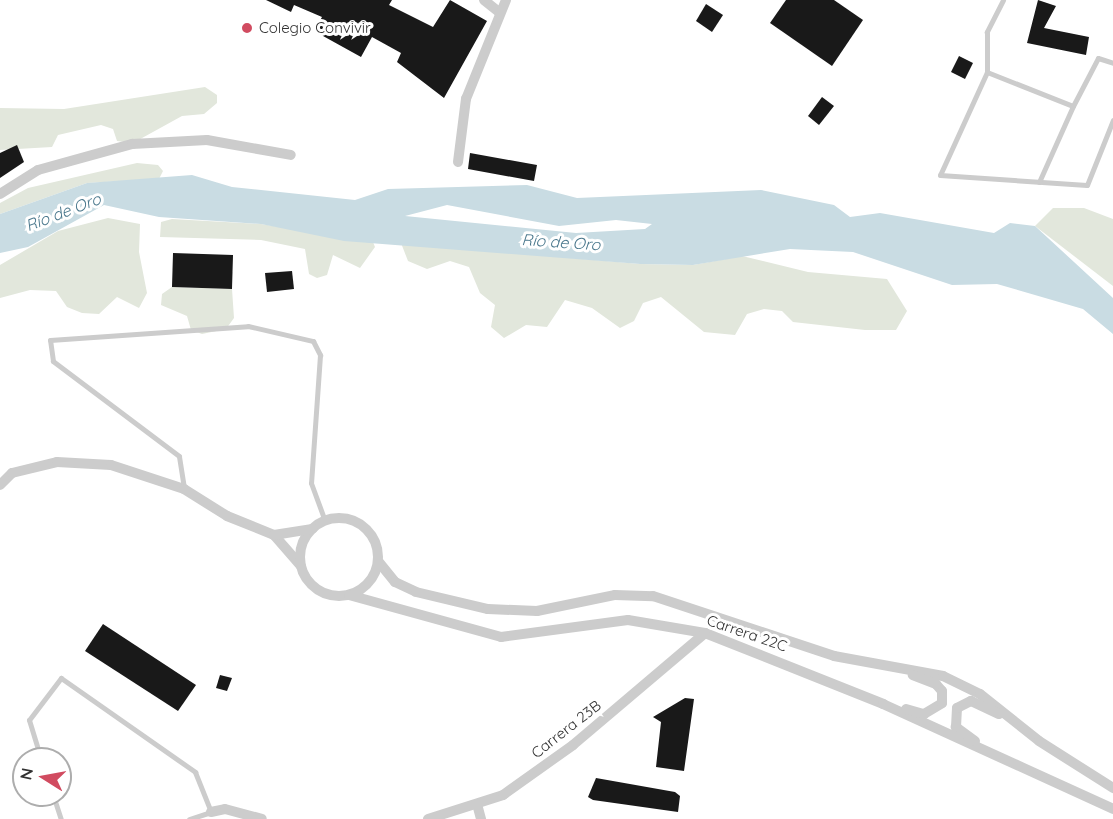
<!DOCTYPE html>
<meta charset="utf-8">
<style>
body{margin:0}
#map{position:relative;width:1113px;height:819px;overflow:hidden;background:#fff;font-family:Quicksand,sans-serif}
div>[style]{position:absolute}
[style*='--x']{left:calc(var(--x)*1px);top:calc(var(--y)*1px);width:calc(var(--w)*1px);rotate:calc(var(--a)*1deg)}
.green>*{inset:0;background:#e2e7dc}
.water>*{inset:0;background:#c9dce3}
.building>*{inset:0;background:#191919}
.lane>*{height:5px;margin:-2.5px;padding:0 2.5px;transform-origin:2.5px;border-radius:2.5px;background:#ccc}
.street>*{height:10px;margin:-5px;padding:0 5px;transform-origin:5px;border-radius:5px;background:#ccc}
.street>.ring{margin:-5px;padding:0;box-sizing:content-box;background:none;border:10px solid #ccc;border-radius:50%}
.dots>*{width:16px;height:16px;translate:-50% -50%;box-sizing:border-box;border:3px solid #fff;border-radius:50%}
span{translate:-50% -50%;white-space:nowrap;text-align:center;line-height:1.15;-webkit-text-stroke:6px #fff;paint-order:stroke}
.poi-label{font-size:15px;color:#323232}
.left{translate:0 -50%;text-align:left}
.street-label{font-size:15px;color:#323232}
.water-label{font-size:16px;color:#48768b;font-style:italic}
.north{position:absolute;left:12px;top:747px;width:60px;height:60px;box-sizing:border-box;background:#fff;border:2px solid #adadad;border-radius:50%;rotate:281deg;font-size:16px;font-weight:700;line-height:24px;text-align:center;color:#323232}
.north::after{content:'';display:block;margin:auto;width:21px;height:27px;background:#d14b60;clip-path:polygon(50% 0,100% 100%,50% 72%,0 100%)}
</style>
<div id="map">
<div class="green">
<div style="clip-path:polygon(205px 87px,217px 95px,217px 103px,204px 114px,182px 116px,133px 143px,117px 141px,113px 129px,101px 125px,58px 135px,52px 147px,0 150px,0 108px,64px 109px)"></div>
<div style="clip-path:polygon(137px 163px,158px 165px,163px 171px,159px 179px,87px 183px,0 214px,0 203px,28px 188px)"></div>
<div style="clip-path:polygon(1053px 208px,1084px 208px,1113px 219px,1113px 286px,1035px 226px)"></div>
<div style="clip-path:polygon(108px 218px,140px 224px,139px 252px,147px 293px,139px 308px,117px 297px,99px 314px,82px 313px,67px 307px,56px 291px,30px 290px,0 298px,0 265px,58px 231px)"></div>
<div style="clip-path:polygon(172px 219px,261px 224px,373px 242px,375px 247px,360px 268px,333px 255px,327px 275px,317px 278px,309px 274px,305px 249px,261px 240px,160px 237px,161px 222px)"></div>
<div style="clip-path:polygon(401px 243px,640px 264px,693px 265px,742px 256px,808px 272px,887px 279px,907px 311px,896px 330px,865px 330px,793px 322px,782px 311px,764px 309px,747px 314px,735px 335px,704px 332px,661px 297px,643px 303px,634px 321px,620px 328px,592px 308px,565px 300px,547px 327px,526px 325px,504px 338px,491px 327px,495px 305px,480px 293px,469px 267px,450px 261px,427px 269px,408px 261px)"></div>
<div style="clip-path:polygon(172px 287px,232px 289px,234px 318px,226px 329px,202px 334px,191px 330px,187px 316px,161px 305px,162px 294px)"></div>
</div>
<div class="water">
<div style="clip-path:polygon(evenodd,192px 175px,232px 187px,355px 200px,388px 189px,527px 185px,577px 198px,761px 190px,834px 205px,850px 217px,880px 213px,994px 233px,1010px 223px,1035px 226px,1113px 298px,1113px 334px,1083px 309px,997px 284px,952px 285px,853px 252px,790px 249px,693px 265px,640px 264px,344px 241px,261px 224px,159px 217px,104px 205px,28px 247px,0 253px,0 214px,87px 183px,192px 175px,447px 205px,559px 226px,616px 220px,652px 224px,645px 229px,576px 233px,405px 216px,447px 205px)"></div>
</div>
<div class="building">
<div style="clip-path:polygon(266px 0,392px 0,389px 5px,433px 27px,450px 0,487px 21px,444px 98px,397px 62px,401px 53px,372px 37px,361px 57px,314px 31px,322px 17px,294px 5px,291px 12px)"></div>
<div style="clip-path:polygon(786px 0,834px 0,863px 20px,832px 66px,770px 23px)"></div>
<div style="clip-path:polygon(1038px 0,1056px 6px,1044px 28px,1089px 37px,1086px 55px,1027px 43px)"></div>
<div style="clip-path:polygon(706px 4px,723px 15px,712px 32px,696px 21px)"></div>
<div style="clip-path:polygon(959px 56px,973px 63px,965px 79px,951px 72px)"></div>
<div style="clip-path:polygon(822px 97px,834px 106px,819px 125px,808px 116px)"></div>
<div style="clip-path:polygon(17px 145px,24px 162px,0 178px,0 153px)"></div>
<div style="clip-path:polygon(470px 153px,537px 165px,534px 181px,468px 169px)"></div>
<div style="clip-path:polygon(173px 253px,233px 255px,232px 289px,172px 287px)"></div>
<div style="clip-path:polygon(292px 271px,294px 289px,267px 292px,265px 273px)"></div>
<div style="clip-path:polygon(103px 624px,196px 685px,178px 711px,85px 651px)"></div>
<div style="clip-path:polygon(220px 675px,232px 678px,227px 691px,216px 688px)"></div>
<div style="clip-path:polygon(685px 698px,694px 699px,684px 771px,656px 767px,661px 722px,653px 717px)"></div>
<div style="clip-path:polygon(596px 778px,675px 792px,680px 796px,678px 812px,593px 800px,588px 797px)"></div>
</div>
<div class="lane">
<div style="--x:1003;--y:0;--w:36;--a:117"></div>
<div style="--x:987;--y:32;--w:40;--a:90"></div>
<div style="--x:987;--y:72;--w:113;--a:114.5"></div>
<div style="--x:940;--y:175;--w:147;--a:3.9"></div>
<div style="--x:1087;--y:185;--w:70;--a:-68.2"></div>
<div style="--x:987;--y:72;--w:92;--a:21.6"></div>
<div style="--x:1073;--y:106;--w:54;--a:-62.5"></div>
<div style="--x:1098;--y:58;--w:16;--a:18"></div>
<div style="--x:1039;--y:182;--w:83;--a:-65.9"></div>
<div style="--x:184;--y:488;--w:32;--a:-99"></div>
<div style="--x:179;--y:456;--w:158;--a:-143"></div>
<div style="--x:53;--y:361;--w:21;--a:-98"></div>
<div style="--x:50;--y:340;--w:198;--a:-4"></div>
<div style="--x:248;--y:326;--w:67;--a:13"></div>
<div style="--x:313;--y:341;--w:16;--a:63"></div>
<div style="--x:320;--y:355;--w:128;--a:94"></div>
<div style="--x:311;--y:483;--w:40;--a:69.8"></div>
<div style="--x:41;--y:759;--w:41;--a:-107.1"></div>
<div style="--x:29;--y:720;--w:53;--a:-52.7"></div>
<div style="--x:61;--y:678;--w:164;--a:35"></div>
<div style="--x:195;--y:772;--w:43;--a:68.2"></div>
<div style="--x:211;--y:812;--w:23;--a:162"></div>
<div style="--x:53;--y:795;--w:25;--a:72"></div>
</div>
<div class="street">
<div style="--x:484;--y:0;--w:19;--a:39"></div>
<div style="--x:458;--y:162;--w:64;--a:-82.8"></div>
<div style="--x:466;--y:99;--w:107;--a:-68"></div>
<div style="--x:0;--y:194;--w:45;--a:-32.3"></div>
<div style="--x:38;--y:170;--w:98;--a:-15.5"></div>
<div style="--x:132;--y:144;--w:75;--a:-3.1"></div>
<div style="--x:207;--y:140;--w:85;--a:10.1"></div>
<div style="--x:0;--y:485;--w:17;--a:-45"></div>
<div style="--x:12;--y:473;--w:46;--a:-13.7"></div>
<div style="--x:57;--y:462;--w:54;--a:3.2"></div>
<div style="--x:111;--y:465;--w:77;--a:18.2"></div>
<div style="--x:184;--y:489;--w:51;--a:32.1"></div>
<div style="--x:227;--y:516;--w:51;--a:22"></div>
<div style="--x:274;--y:535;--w:41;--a:48.9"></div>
<div class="ring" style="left:300px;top:518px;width:68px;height:68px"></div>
<div style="--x:274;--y:535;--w:39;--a:-9"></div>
<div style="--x:378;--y:561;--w:27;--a:51"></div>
<div style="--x:395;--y:582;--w:23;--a:25"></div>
<div style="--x:416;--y:592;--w:74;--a:13.3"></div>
<div style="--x:488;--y:609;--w:49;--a:2.3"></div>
<div style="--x:537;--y:611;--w:80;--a:-11.6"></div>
<div style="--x:615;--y:595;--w:38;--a:2"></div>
<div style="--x:653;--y:596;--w:191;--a:18.3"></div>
<div style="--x:834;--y:656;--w:111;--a:10.4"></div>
<div style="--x:943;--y:676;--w:41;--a:25.9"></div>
<div style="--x:980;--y:694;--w:75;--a:38.5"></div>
<div style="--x:1039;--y:741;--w:88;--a:32.4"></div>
<div style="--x:349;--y:595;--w:158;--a:15.4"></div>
<div style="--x:501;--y:637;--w:128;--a:-7.6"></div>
<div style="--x:628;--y:620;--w:78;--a:9.6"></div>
<div style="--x:705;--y:633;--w:192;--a:21.7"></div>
<div style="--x:883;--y:704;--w:253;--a:24.5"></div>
<div style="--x:906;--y:709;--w:19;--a:16"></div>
<div style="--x:924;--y:714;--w:21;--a:-31"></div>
<div style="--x:942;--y:703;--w:12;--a:-90"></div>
<div style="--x:942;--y:691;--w:9;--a:-131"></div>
<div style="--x:936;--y:684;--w:25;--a:-159"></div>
<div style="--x:975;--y:741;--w:24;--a:-144"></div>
<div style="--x:956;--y:727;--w:19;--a:-87"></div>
<div style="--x:957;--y:708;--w:16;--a:-27"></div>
<div style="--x:971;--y:701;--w:31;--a:25"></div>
<div style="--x:477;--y:804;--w:16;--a:75"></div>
<div style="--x:211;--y:812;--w:14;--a:-12"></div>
<div style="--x:225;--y:809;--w:38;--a:15"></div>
<div style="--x:428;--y:819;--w:79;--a:-17.7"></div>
<div style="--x:503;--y:795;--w:86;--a:-35.5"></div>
<div style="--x:573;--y:745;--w:173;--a:-40.3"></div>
</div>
<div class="dots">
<div style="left:247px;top:28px;background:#d14b60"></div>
</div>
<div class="poi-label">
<span class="left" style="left:259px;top:28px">Colegio Convivir</span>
</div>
<div class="street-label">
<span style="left:747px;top:633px;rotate:19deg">Carrera 22C</span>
<span style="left:566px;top:729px;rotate:-38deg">Carrera 23B</span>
</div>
<div class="water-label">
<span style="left:63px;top:212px;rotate:-21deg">Río de Oro</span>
<span style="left:561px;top:242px;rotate:4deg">Río de Oro</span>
</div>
<div class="north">N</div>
</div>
